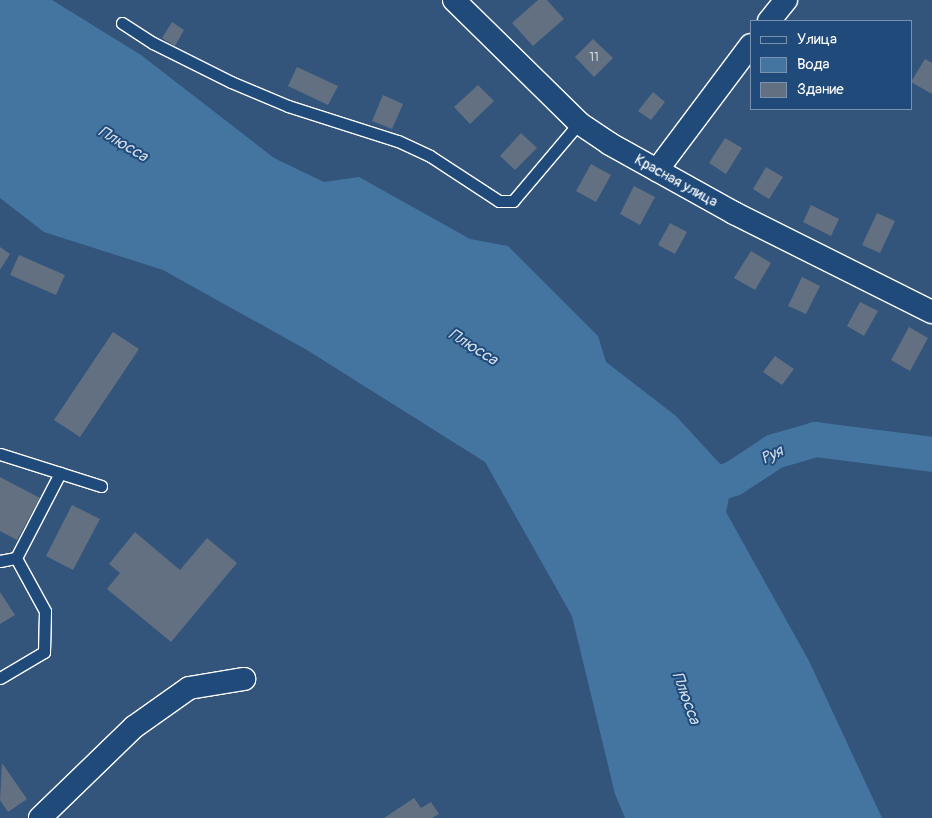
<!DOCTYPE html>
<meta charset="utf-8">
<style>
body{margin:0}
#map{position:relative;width:932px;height:818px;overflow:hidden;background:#33557c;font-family:Pangolin,sans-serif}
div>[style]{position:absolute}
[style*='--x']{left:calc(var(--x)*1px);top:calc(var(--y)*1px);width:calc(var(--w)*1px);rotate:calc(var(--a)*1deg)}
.water>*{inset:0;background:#4475a0}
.river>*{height:35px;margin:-17.5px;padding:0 17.5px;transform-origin:17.5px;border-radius:17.5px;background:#4475a0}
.building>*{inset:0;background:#627081}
.roads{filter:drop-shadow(1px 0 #fff) drop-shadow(-1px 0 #fff) drop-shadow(0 1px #fff) drop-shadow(0 -1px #fff)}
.lane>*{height:11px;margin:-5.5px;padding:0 5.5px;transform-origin:5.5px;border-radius:5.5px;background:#1f4a7a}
.street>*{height:22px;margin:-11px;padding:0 11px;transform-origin:11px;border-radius:11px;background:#1f4a7a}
span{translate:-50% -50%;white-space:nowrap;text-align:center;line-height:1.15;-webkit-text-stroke:4px #1f4a7a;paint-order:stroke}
.number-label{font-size:12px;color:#d8dbe0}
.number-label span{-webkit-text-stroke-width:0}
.street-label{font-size:15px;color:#fff}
.water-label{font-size:16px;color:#d0dce7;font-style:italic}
.legend{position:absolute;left:750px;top:20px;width:162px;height:90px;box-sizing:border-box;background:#1f4a7a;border:1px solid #7992af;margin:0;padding:6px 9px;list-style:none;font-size:15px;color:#fff}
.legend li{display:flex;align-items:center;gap:10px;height:25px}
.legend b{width:25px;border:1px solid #7992af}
</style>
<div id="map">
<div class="water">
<div style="clip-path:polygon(0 0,52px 0,141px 55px,274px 158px,324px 182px,359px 177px,470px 239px,508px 246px,598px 336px,606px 362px,676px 416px,733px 478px,726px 512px,809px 661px,882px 818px,625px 818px,615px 794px,572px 616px,485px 462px,307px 350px,163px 270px,44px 232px,0 198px)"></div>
</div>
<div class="river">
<div style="--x:686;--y:493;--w:49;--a:-17.7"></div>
<div style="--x:733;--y:478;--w:49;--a:-33.4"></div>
<div style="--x:774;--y:451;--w:43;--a:-16.3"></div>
<div style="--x:815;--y:439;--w:118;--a:7.3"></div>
</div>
<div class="building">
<div style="clip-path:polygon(538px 0,547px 0,564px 19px,533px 46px,512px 23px)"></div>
<div style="clip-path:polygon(172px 22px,184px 30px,175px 46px,162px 38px)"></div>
<div style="clip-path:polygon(593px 39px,613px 58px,594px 77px,575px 57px)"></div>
<div style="clip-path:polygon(925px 59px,932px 63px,932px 94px,911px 82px)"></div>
<div style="clip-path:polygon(297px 67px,338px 86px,328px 105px,288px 86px)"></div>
<div style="clip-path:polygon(478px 85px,494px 101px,470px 124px,454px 107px)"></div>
<div style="clip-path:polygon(653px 92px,665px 102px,651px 120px,638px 111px)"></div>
<div style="clip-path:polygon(383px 95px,403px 104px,392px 129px,372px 121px)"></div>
<div style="clip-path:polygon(521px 133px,537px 148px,515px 170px,500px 156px)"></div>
<div style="clip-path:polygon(725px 138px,742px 148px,726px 174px,709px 163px)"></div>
<div style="clip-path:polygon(591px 164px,611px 175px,596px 202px,576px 191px)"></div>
<div style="clip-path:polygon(766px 167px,783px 177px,769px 199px,753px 189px)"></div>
<div style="clip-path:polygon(634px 186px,655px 197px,640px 225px,620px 214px)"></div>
<div style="clip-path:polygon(811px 205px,839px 219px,831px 236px,803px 222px)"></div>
<div style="clip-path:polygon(877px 213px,895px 221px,880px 253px,862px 245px)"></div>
<div style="clip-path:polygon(670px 223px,687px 232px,675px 254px,658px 245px)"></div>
<div style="clip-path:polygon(0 247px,10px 254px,0 270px)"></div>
<div style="clip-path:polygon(751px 251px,771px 263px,755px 290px,734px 278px)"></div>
<div style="clip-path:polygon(19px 255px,65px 275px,56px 295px,10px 275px)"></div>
<div style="clip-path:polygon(802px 277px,820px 286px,806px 314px,788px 306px)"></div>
<div style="clip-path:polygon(860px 302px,878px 311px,864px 336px,847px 326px)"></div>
<div style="clip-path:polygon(909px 327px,928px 338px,910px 371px,891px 360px)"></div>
<div style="clip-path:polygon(113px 332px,139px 349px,80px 437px,54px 420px)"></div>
<div style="clip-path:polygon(775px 356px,794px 369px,782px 385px,763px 372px)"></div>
<div style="clip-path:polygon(0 477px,40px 498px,17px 540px,0 531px)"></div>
<div style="clip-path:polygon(72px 505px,100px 519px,73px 570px,46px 556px)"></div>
<div style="clip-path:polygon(135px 532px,180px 570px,207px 538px,237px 563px,171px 642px,107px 589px,120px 573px,109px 564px)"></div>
<div style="clip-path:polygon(0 592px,15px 615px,0 624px)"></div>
<div style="clip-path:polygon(2px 763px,27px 799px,8px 812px,0 800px)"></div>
<div style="clip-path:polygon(414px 798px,421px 808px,431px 802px,439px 814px,432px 818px,384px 818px)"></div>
</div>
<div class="roads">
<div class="lane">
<div style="--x:122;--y:23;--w:37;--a:33"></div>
<div style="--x:153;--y:43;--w:87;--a:26.6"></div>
<div style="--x:231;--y:82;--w:62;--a:22.8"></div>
<div style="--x:288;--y:106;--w:115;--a:17.7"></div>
<div style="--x:398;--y:141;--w:35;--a:25"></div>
<div style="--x:430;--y:156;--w:82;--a:33.1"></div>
<div style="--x:499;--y:201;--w:14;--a:0"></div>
<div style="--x:513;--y:201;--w:102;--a:-49.8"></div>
<div style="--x:0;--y:454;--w:106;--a:17.6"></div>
<div style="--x:0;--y:561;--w:16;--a:-11"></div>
<div style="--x:16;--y:558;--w:96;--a:-62.6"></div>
<div style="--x:0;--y:678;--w:51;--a:-30.6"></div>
<div style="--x:44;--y:652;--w:41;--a:-88.6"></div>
<div style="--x:45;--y:611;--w:60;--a:-118.7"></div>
</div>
<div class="street">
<div style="--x:454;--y:0;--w:175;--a:44.5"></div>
<div style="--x:579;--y:123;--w:37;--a:34"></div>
<div style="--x:610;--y:144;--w:142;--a:29.1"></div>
<div style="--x:734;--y:213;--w:221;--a:26.6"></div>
<div style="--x:769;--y:21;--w:27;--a:-51"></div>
<div style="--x:657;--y:170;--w:156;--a:-53.1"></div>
<div style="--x:40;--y:818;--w:131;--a:-44.1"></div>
<div style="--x:134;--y:727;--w:67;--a:-35.3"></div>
<div style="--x:189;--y:688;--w:56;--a:-9.3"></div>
</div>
</div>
<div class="number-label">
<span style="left:594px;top:58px">11</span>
</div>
<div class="street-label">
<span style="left:676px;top:181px;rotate:29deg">Красная улица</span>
</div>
<div class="water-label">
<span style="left:123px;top:144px;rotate:31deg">Плюсса</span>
<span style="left:473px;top:347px;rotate:32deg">Плюсса</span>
<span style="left:772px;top:455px;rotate:-26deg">Руя</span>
<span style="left:686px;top:698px;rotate:70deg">Плюсса</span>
</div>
<ul class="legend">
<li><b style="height:6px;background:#1f4a7a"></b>Улица</li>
<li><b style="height:14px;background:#4475a0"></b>Вода</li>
<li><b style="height:14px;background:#627081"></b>Здание</li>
</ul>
</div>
